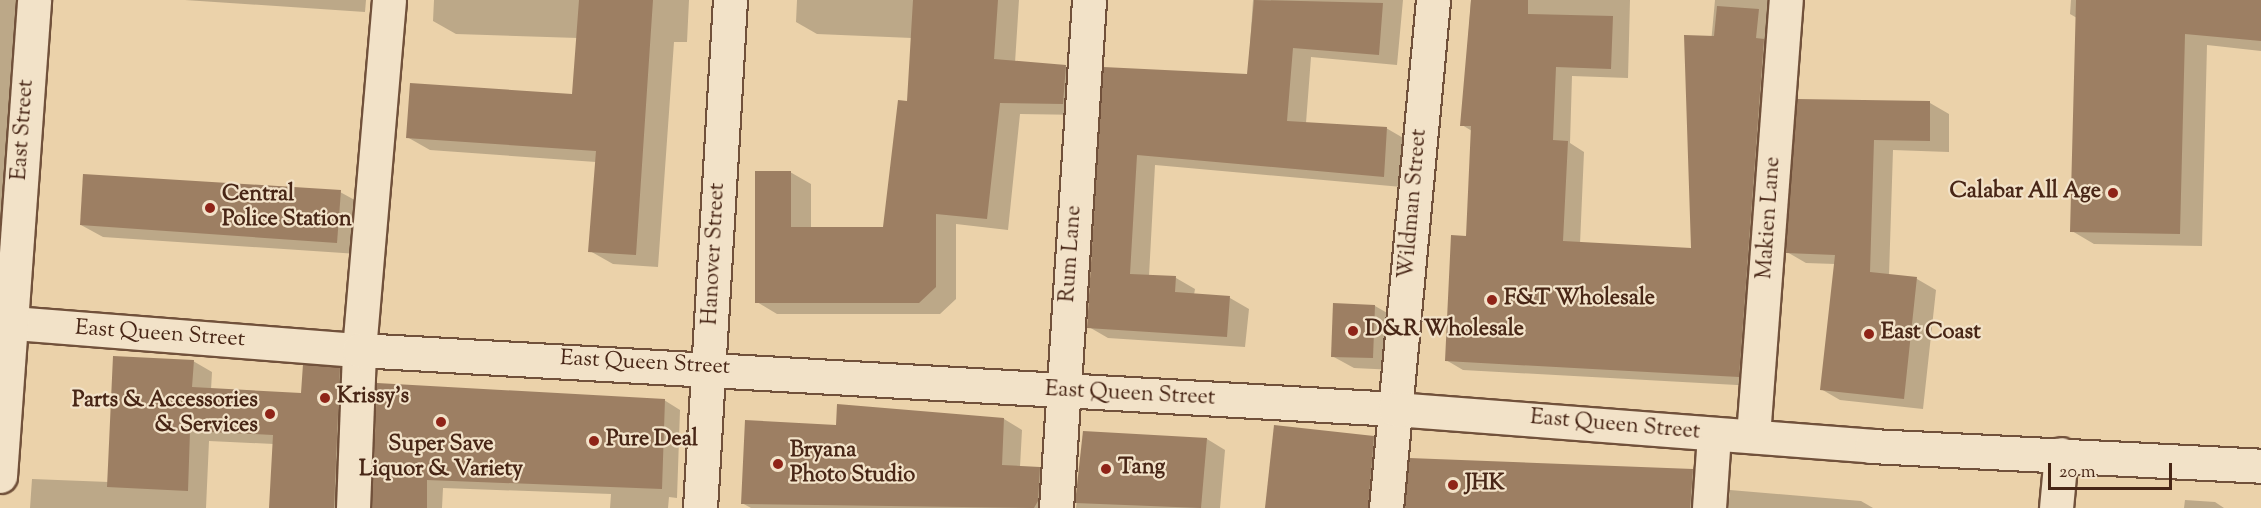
<!DOCTYPE html>
<style>
body{margin:0}
#map{position:relative;width:2261px;height:508px;overflow:hidden;background:#ebd2aa;font-family:"Sorts Mill Goudy",serif}
div>[style]{position:absolute}
[style*='--x']{left:calc(var(--x)*1px);top:calc(var(--y)*1px);width:calc(var(--w)*1px);rotate:calc(var(--a)*1deg)}
.shadow>*{inset:0;background:#0003}
.building>*{inset:0;background:#9d7f63}
.roads{filter:drop-shadow(2px 0 #71513b) drop-shadow(-2px 0 #71513b) drop-shadow(0 2px #71513b) drop-shadow(0 -2px #71513b)}
.minor>*{height:33px;margin:-16.5px;padding:0 16.5px;transform-origin:16.5px;border-radius:16.5px;background:#f2e2c8}
.secondary>*{height:33px;margin:-16.5px;padding:0 16.5px;transform-origin:16.5px;border-radius:16.5px;background:#f2e2c8}
.dots>*{width:16px;height:16px;translate:-50% -50%;box-sizing:border-box;border:3px solid #f2e2c8;border-radius:50%}
span{translate:-50% -50%;white-space:nowrap;text-align:center;line-height:1.15;-webkit-text-stroke:4.5px #f2e2c8;paint-order:stroke}
.street-label{font-size:22px;color:#482616}
.poi-label{font-size:22px;color:#482616;font-weight:700}
.right{translate:-100% -50%;text-align:right}
.left{translate:0 -50%;text-align:left}
.scale{position:absolute;left:2048px;top:463px;width:124px;height:27px;box-sizing:border-box;border:3px solid #482616;border-top:0;padding-left:8px;font-size:18px;line-height:21px;white-space:nowrap;color:#482616;-webkit-text-stroke:4px #f2e2c8;paint-order:stroke}
</style>
<div id="map">
<div class="shadow">
<div style="clip-path:polygon(0 0,31px 0,0 250px)"></div>
<div style="clip-path:polygon(185px 0,366px 0,365px 12px)"></div>
<div style="clip-path:polygon(434px 0,689px 0,687px 42px,674px 42px,658px 267px,613px 264px,590px 251px,596px 162px,430px 150px,407px 137px,573px 95px,578px 38px,456px 34px,433px 21px)"></div>
<div style="clip-path:polygon(797px 0,1019px 0,1015px 63px,1066px 67px,1086px 78px,1084px 115px,1020px 114px,1008px 230px,956px 224px,956px 299px,940px 314px,777px 314px,757px 302px,790px 172px,811px 184px,811px 228px,884px 228px,908px 103px,912px 38px,817px 34px,796px 22px)"></div>
<div style="clip-path:polygon(1253px 0,1403px 0,1397px 65px,1311px 57px,1306px 123px,1386px 128px,1405px 139px,1402px 187px,1155px 165px,1149px 276px,1176px 278px,1195px 289px,1194px 295px,1230px 298px,1249px 309px,1245px 347px,1108px 338px,1089px 327px,1105px 69px,1248px 76px)"></div>
<div style="clip-path:polygon(1471px 0,1630px 0,1628px 78px,1572px 76px,1570px 143px,1584px 152px,1580px 244px,1692px 249px,1715px 0,1777px 0,1755px 386px,1463px 370px,1446px 360px,1467px 237px,1472px 131px,1462px 125px)"></div>
<div style="clip-path:polygon(2071px 0,2261px 0,2261px 51px,2207px 45px,2202px 246px,2094px 244px,2072px 231px,2077px 18px,2070px 14px)"></div>
<div style="clip-path:polygon(1799px 100px,1930px 103px,1949px 114px,1949px 152px,1893px 150px,1889px 276px,1917px 279px,1936px 290px,1923px 409px,1840px 400px,1821px 389px,1835px 264px,1806px 263px,1787px 252px)"></div>
<div style="clip-path:polygon(340px 192px,362px 204px,358px 254px,103px 237px,81px 225px)"></div>
<div style="clip-path:polygon(1334px 305px,1375px 306px,1396px 318px,1395px 370px,1354px 368px,1332px 356px)"></div>
<div style="clip-path:polygon(193px 361px,212px 372px,211px 390px,303px 395px,339px 369px,358px 380px,353px 508px,271px 508px,274px 444px,209px 441px,206px 508px,30px 508px,32px 479px,109px 482px)"></div>
<div style="clip-path:polygon(378px 385px,664px 400px,680px 410px,677px 498px,669px 497px,668px 508px,610px 508px,611px 494px,443px 488px,442px 508px,373px 508px)"></div>
<div style="clip-path:polygon(1004px 419px,1022px 430px,1020px 467px,1039px 468px,1058px 479px,1057px 508px,751px 508px,742px 503px,838px 426px)"></div>
<div style="clip-path:polygon(1085px 432px,1207px 439px,1225px 450px,1220px 508px,1076px 508px)"></div>
<div style="clip-path:polygon(1373px 437px,1389px 446px,1384px 508px,1267px 508px)"></div>
<div style="clip-path:polygon(1411px 459px,1692px 471px,1708px 480px,1708px 508px,1404px 508px)"></div>
<div style="clip-path:polygon(1730px 490px,1861px 501px,1873px 508px,1728px 508px)"></div>
<div style="clip-path:polygon(2185px 500px,2215px 502px,2224px 508px,2184px 508px)"></div>
</div>
<div class="building">
<div style="clip-path:polygon(579px 0,653px 0,636px 255px,588px 252px,596px 151px,406px 138px,410px 83px,572px 94px)"></div>
<div style="clip-path:polygon(913px 0,998px 0,994px 59px,1066px 65px,1063px 104px,1000px 103px,987px 219px,936px 214px,936px 287px,919px 303px,755px 303px,755px 171px,791px 171px,791px 227px,883px 227px,898px 100px,907px 101px)"></div>
<div style="clip-path:polygon(1254px 0,1383px 3px,1379px 55px,1293px 48px,1287px 121px,1387px 127px,1384px 177px,1137px 155px,1130px 274px,1176px 276px,1175px 292px,1230px 296px,1227px 337px,1087px 328px,1103px 67px,1247px 74px)"></div>
<div style="clip-path:polygon(1471px 0,1528px 0,1528px 14px,1613px 16px,1611px 69px,1556px 67px,1553px 140px,1568px 141px,1563px 241px,1691px 248px,1684px 35px,1714px 36px,1717px 6px,1759px 9px,1756px 38px,1764px 39px,1739px 377px,1445px 361px,1451px 235px,1466px 236px,1471px 126px,1460px 126px)"></div>
<div style="clip-path:polygon(2076px 0,2261px 0,2261px 41px,2185px 34px,2180px 234px,2070px 232px)"></div>
<div style="clip-path:polygon(1797px 99px,1930px 101px,1930px 141px,1874px 140px,1870px 272px,1917px 277px,1904px 399px,1820px 390px,1835px 255px,1786px 253px)"></div>
<div style="clip-path:polygon(83px 174px,341px 190px,337px 243px,80px 225px)"></div>
<div style="clip-path:polygon(1333px 303px,1375px 305px,1373px 358px,1331px 357px)"></div>
<div style="clip-path:polygon(113px 356px,194px 360px,192px 387px,301px 393px,303px 364px,340px 367px,334px 508px,269px 508px,273px 435px,190px 431px,188px 491px,107px 487px)"></div>
<div style="clip-path:polygon(377px 383px,665px 399px,662px 489px,427px 480px,427px 508px,372px 508px)"></div>
<div style="clip-path:polygon(837px 404px,1004px 418px,1002px 465px,1040px 467px,1038px 501px,1034px 508px,741px 504px,745px 420px,836px 425px)"></div>
<div style="clip-path:polygon(1274px 425px,1374px 436px,1368px 508px,1265px 508px)"></div>
<div style="clip-path:polygon(1083px 431px,1207px 438px,1201px 508px,1075px 503px)"></div>
<div style="clip-path:polygon(1409px 458px,1693px 469px,1690px 508px,1405px 508px)"></div>
</div>
<div class="roads">
<div class="minor">
<div style="--x:1753;--y:436;--w:437;--a:-85.7"></div>
<div style="--x:353;--y:508;--w:158;--a:-87.8"></div>
<div style="--x:359;--y:350;--w:351;--a:-85.1"></div>
<div style="--x:700;--y:508;--w:509;--a:-86.62"></div>
<div style="--x:1056;--y:508;--w:509;--a:-86.28"></div>
<div style="--x:1386;--y:508;--w:510;--a:-84.71"></div>
<div style="--x:1709;--y:508;--w:74;--a:-86.1"></div>
<div style="--x:2056;--y:508;--w:54;--a:-84.7"></div>
</div>
<div class="secondary">
<div style="--x:0;--y:322;--w:360;--a:4.5"></div>
<div style="--x:359;--y:350;--w:1038;--a:3.26"></div>
<div style="--x:1395;--y:409;--w:477;--a:4.4"></div>
<div style="--x:1871;--y:446;--w:391;--a:2.9"></div>
<div style="--x:0;--y:476;--w:477;--a:-85.9"></div>
</div>
</div>
<div class="dots">
<div style="left:2113px;top:193px;background:#8f2418"></div>
<div style="left:210px;top:208px;background:#8f2418"></div>
<div style="left:1492px;top:300px;background:#8f2418"></div>
<div style="left:1353px;top:331px;background:#8f2418"></div>
<div style="left:1869px;top:334px;background:#8f2418"></div>
<div style="left:325px;top:398px;background:#8f2418"></div>
<div style="left:270px;top:414px;background:#8f2418"></div>
<div style="left:441px;top:422px;background:#8f2418"></div>
<div style="left:594px;top:441px;background:#8f2418"></div>
<div style="left:778px;top:464px;background:#8f2418"></div>
<div style="left:1106px;top:469px;background:#8f2418"></div>
<div style="left:1453px;top:485px;background:#8f2418"></div>
</div>
<div class="street-label">
<span style="left:24px;top:130px;rotate:-86deg">East Street</span>
<span style="left:1414px;top:204px;rotate:-85deg">Wildman Street</span>
<span style="left:1770px;top:218px;rotate:-86deg">Makien Lane</span>
<span style="left:715px;top:254px;rotate:-87deg">Hanover Street</span>
<span style="left:1072px;top:254px;rotate:-86deg">Rum Lane</span>
<span style="left:160px;top:335px;rotate:4deg">East Queen Street</span>
<span style="left:645px;top:364px;rotate:3deg">East Queen Street</span>
<span style="left:1130px;top:395px;rotate:3deg">East Queen Street</span>
<span style="left:1615px;top:426px;rotate:5deg">East Queen Street</span>
</div>
<div class="poi-label">
<span class="right" style="left:2101px;top:193px">Calabar All Age</span>
<span class="left" style="left:222px;top:208px">Central<br>Police Station</span>
<span class="left" style="left:1504px;top:300px">F&amp;T Wholesale</span>
<span class="left" style="left:1365px;top:331px">D&amp;R Wholesale</span>
<span class="left" style="left:1881px;top:334px">East Coast</span>
<span class="left" style="left:337px;top:398px">Krissy's</span>
<span class="right" style="left:258px;top:414px">Parts &amp; Accessories<br>&amp; Services</span>
<span class="left" style="left:606px;top:441px">Pure Deal</span>
<span style="left:441px;top:458px">Super Save<br>Liquor &amp; Variety</span>
<span class="left" style="left:790px;top:464px">Bryana<br>Photo Studio</span>
<span class="left" style="left:1118px;top:469px">Tang</span>
<span class="left" style="left:1465px;top:485px">JHK</span>
</div>
<div class="scale">20 m</div>
</div>
